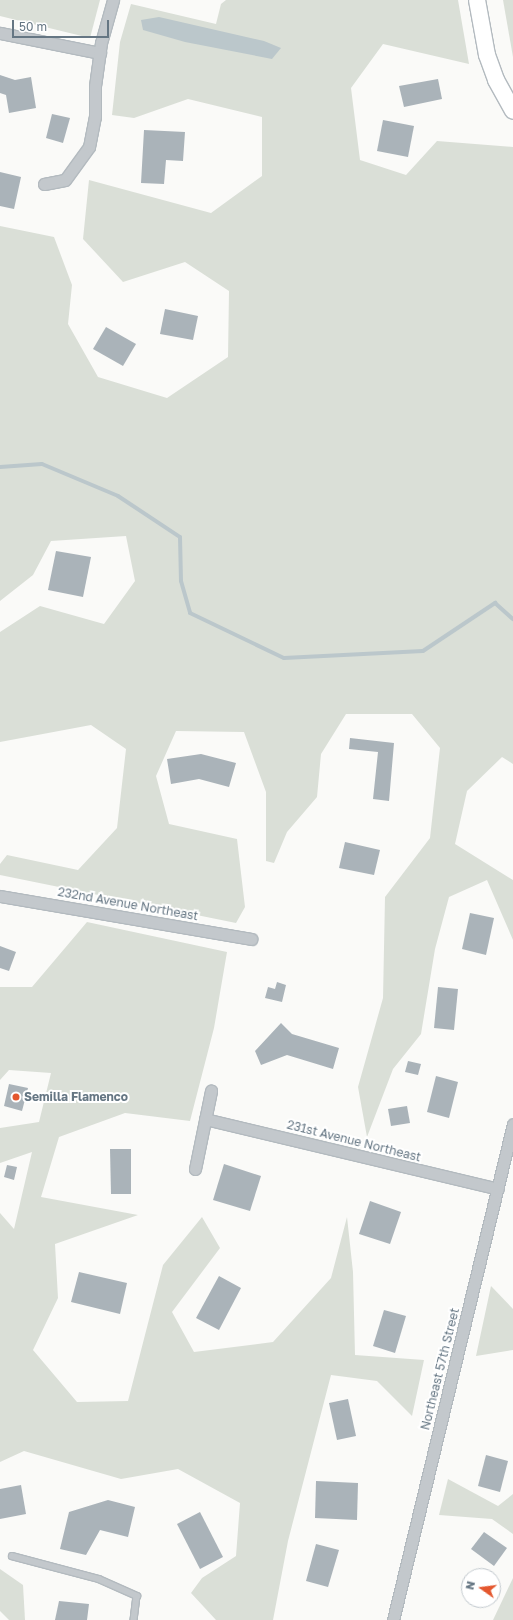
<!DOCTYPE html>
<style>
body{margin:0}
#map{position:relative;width:513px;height:1620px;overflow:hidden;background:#fafaf8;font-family:"Golos Text",sans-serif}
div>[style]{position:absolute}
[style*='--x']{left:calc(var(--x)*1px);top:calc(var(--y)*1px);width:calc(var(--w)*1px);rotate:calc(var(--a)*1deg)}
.green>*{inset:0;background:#dadfd7}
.water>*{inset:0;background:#bbc7cb}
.stream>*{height:4px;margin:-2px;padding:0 2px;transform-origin:2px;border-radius:2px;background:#bbc7cb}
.building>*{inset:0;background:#aab3b9}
.roads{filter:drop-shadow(1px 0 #b3babf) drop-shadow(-1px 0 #b3babf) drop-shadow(0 1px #b3babf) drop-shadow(0 -1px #b3babf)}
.lane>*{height:5.5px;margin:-2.75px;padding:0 2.75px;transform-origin:2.75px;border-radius:2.75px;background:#c3c8cc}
.street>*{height:11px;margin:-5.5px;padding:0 5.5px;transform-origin:5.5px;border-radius:5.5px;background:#c3c8cc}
.secondary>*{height:16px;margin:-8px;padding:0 8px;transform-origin:8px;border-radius:8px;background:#fff}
.dots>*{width:11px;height:11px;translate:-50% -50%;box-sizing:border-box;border:2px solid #fff;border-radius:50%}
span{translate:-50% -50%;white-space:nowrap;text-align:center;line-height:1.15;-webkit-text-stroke:4px #fff;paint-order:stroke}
.street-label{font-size:12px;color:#657683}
.poi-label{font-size:12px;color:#657683;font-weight:700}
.left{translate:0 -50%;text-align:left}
.north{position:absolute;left:461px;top:1568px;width:40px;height:40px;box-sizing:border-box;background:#fff;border:1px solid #c1c8cd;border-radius:50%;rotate:284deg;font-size:11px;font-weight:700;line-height:16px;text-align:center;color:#657683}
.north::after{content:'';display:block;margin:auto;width:14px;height:18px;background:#e4572e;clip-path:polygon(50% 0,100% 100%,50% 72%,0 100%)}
.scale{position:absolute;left:12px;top:20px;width:97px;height:18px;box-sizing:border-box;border:2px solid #657683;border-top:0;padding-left:5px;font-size:12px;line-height:14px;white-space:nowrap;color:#657683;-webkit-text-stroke:3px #fff;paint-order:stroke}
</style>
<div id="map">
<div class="green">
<div style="clip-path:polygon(0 0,100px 0,90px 38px,0 16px)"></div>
<div style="clip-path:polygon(226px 0,458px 0,469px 64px,383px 44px,351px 88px,360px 160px,406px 175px,437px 141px,513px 147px,513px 764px,502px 757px,467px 791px,455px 844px,513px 880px,513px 940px,487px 880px,449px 897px,435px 949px,421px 1034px,393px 1069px,367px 1137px,358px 1087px,383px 998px,385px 897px,430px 838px,440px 748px,412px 714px,346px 714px,321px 754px,317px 797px,287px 832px,274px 863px,266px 861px,266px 792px,244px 732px,176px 731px,156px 776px,169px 824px,237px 839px,245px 907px,236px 923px,0 875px,0 864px,7px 855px,78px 870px,117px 828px,126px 749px,91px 725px,0 742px,0 632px,40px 606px,104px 624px,135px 581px,126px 536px,51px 541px,33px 575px,0 601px,0 226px,54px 237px,72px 285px,68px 324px,98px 377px,167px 398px,228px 357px,229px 291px,185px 262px,123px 282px,83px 239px,89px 180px,211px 213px,262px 176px,262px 117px,188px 99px,134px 118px,112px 115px,120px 42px,131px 4px,216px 24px,221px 4px)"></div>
<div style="clip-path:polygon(503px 0,513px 0,513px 57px)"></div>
<div style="clip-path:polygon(87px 922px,227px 952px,214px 1028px,190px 1121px,125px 1113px,59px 1137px,41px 1197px,138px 1215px,55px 1244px,58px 1298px,33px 1350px,77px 1402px,128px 1401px,163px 1265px,202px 1217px,220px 1248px,172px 1312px,194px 1352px,273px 1342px,331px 1278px,347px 1217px,353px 1272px,355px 1355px,424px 1360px,412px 1416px,377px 1381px,331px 1375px,288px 1541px,273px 1620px,216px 1620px,191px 1593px,202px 1578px,236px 1556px,240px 1503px,178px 1469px,121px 1479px,24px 1451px,0 1462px,0 1213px,14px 1229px,32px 1152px,0 1163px,0 1128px,39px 1122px,51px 1073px,9px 1070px,0 1080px,0 987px,32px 987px)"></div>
<div style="clip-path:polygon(491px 1286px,513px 1309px,513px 1350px,476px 1356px)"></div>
<div style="clip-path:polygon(448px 1479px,498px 1506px,513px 1494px,513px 1534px,492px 1519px,439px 1515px)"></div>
<div style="clip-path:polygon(0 1569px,23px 1585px,25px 1620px,9px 1620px,0 1611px)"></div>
<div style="clip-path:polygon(513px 1578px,513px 1620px,493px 1620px)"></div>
</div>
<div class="water">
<div style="clip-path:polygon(159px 17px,264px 41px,281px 48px,272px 59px,185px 42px,143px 30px,141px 20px)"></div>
</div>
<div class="stream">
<div style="--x:0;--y:467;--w:42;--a:-4.1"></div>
<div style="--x:42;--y:464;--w:82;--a:22.8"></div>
<div style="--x:118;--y:496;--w:74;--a:33.5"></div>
<div style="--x:180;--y:537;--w:44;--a:88.7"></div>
<div style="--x:181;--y:581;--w:33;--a:74"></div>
<div style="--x:190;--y:613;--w:104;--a:25.6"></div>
<div style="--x:284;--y:658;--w:139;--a:-2.9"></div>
<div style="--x:423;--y:651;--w:87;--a:-33.7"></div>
<div style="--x:495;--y:603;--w:24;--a:42"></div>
</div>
<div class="building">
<div style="clip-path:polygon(0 75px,15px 80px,31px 77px,36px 108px,9px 113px,6px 95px,0 93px)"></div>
<div style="clip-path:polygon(438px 79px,442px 99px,404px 107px,399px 86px)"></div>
<div style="clip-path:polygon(52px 114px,70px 118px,63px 143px,46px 138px)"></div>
<div style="clip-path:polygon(383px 120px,414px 126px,408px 157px,377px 151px)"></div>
<div style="clip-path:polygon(144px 130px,185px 132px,183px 161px,166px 160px,164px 184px,141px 183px)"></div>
<div style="clip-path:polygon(0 172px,21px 177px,14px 209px,0 206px)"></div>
<div style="clip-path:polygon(165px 309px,198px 316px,193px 340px,160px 334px)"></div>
<div style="clip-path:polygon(106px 327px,136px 344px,123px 366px,93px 349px)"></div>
<div style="clip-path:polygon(56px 551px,91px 557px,83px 597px,48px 590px)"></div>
<div style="clip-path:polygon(350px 738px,394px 743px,389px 801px,373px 799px,378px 752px,349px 749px)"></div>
<div style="clip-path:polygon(201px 754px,236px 763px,229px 787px,199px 779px,171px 784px,167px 759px)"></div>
<div style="clip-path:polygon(345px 842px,380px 850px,374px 875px,339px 868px)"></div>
<div style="clip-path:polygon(470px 913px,494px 918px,486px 955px,462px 949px)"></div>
<div style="clip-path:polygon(0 946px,16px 952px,9px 971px,0 968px)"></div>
<div style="clip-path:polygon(277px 982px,286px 985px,282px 1002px,265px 998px,268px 987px,275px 989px)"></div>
<div style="clip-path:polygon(438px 987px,458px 989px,454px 1030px,434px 1028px)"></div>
<div style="clip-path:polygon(281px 1023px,292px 1034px,339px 1048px,333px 1069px,287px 1055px,261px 1065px,255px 1051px)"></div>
<div style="clip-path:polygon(408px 1061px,421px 1064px,418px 1075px,405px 1072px)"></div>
<div style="clip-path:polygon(436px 1076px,458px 1082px,449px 1118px,427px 1112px)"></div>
<div style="clip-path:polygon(9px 1084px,28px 1088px,22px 1111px,4px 1106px)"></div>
<div style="clip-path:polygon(407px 1106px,410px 1123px,391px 1126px,388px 1109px)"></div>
<div style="clip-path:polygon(110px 1149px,131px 1149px,131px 1194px,111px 1194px)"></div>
<div style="clip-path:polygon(224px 1164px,261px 1176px,250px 1211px,213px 1200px)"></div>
<div style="clip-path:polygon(7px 1165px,17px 1167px,14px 1180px,4px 1177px)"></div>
<div style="clip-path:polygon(370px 1201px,401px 1212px,390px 1244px,359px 1234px)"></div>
<div style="clip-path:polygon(79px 1272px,127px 1283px,120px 1314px,71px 1302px)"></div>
<div style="clip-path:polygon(219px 1276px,241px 1288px,219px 1330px,196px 1318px)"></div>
<div style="clip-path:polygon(384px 1310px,406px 1316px,395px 1353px,373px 1346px)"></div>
<div style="clip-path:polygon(348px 1399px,356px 1436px,337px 1440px,329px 1403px)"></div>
<div style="clip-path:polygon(486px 1455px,508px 1461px,500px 1492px,478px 1486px)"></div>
<div style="clip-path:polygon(316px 1481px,358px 1483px,357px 1520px,315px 1518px)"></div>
<div style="clip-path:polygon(21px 1485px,26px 1514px,0 1519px,0 1489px)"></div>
<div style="clip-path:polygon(108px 1500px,135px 1507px,128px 1537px,100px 1530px,86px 1555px,60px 1549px,69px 1512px)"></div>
<div style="clip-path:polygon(200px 1512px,223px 1557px,200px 1569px,177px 1524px)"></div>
<div style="clip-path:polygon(484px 1532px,507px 1548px,494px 1566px,471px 1549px)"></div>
<div style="clip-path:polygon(316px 1544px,339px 1550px,328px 1587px,306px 1581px)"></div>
<div style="clip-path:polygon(59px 1601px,89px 1604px,87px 1620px,55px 1620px)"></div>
</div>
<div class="roads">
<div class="lane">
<div style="--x:12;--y:1556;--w:90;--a:14.8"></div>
<div style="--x:99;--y:1579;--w:42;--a:24.1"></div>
<div style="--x:137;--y:1596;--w:24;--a:97"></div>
</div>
<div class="street">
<div style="--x:0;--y:33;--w:102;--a:11.3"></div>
<div style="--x:44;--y:184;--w:21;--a:-11"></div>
<div style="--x:65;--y:180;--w:41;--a:-54"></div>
<div style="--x:89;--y:147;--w:31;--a:-79"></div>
<div style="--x:95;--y:117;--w:31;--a:-90"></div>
<div style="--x:95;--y:86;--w:43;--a:-82.1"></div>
<div style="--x:101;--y:43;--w:45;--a:-74.4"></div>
<div style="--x:0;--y:896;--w:255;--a:9.7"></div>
<div style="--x:205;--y:1119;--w:301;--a:13.4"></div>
<div style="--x:195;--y:1169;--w:80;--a:-78.4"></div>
<div style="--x:393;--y:1620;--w:510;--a:-76.4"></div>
</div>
<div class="secondary">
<div style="--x:477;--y:0;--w:56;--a:79.7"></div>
<div style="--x:487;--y:55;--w:27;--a:70"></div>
<div style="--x:496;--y:80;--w:35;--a:61"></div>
</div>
</div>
<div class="dots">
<div style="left:16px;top:1097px;background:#e4572e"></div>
</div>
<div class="street-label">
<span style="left:128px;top:904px;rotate:10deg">232nd Avenue Northeast</span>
<span style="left:354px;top:1141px;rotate:14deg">231st Avenue Northeast</span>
<span style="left:440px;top:1369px;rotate:-76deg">Northeast 57th Street</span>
</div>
<div class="poi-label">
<span class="left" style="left:24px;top:1097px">Semilla Flamenco</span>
</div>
<div class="north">N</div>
<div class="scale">50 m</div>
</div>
